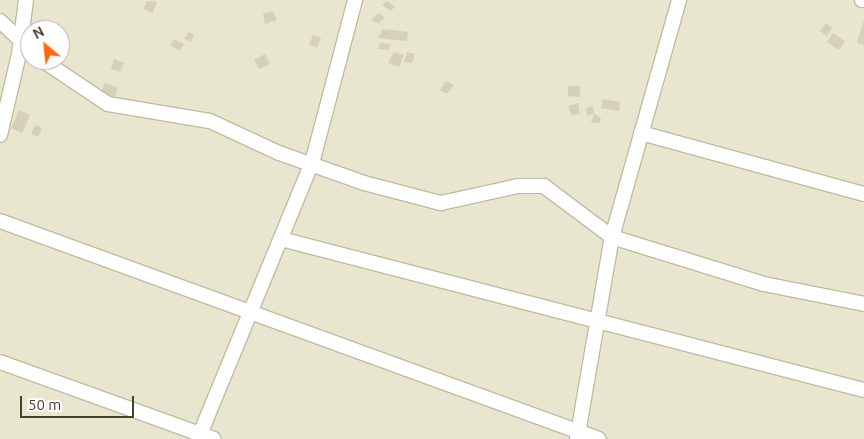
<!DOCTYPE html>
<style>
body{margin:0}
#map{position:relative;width:864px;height:439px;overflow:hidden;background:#f3f2e2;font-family:Ubuntu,sans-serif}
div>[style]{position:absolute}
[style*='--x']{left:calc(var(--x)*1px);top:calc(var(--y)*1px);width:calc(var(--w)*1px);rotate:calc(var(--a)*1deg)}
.residential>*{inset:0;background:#e8e6cf}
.building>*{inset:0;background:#d5d1b6}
.roads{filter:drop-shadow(1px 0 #bfbca4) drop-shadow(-1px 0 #bfbca4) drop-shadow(0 1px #bfbca4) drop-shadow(0 -1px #bfbca4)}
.street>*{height:14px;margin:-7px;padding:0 7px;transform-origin:7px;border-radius:7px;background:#fff}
span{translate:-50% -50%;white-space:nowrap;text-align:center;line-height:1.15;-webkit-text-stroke:5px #fff;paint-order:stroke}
.north{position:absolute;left:20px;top:20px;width:50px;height:50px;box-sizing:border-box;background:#fff;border:1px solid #b5b3ad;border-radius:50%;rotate:332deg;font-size:14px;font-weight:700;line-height:20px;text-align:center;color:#454232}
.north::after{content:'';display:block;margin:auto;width:18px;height:22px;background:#ff690d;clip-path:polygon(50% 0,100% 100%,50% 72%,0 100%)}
.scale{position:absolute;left:20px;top:396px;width:114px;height:22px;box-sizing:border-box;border:2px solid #454232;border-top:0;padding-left:6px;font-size:15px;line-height:18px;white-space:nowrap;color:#454232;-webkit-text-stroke:4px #fff;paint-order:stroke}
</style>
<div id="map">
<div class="residential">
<div style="clip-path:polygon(evenodd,0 0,864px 0,864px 439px,0 439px,0 0,30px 30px,60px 30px,60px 60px,30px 60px,30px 30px)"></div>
</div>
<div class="building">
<div style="clip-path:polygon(147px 1px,157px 2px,153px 13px,143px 9px)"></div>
<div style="clip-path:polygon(387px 1px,395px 7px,390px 11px,382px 5px)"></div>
<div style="clip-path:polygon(273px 11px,277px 20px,265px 24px,263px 14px)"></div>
<div style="clip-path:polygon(378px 13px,385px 17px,379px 24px,371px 20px)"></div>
<div style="clip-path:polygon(864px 20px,864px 45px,857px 43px)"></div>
<div style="clip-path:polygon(826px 23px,832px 28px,827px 36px,820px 31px)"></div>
<div style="clip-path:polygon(383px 29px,408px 32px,407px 41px,378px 38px)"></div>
<div style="clip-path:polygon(188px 32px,194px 34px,191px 42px,184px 39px)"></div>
<div style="clip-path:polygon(833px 33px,845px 41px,839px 50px,827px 42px)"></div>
<div style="clip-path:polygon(313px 35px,321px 38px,317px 48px,309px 44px)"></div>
<div style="clip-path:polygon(174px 39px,184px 44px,180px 51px,170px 45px)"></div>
<div style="clip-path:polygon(380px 43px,390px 44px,389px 50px,378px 49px)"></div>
<div style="clip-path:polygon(394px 52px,404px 55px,399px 67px,388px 63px)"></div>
<div style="clip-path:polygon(407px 52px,415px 54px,412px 63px,404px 62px)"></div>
<div style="clip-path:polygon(265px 54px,270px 64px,259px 69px,254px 60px)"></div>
<div style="clip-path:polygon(114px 59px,124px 63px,120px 72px,111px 69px)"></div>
<div style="clip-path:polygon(446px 81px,454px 85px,447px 94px,440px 90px)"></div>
<div style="clip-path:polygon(105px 83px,118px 88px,113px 100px,100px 95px)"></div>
<div style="clip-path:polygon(568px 86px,580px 86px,580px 97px,568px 96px)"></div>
<div style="clip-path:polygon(603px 99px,620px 102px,619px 111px,601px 108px)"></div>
<div style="clip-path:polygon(578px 103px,580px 114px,571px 115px,568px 106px)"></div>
<div style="clip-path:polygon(593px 106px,594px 113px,587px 116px,586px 108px)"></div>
<div style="clip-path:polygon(19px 110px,30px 115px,22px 133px,11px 128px)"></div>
<div style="clip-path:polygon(594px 113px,601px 118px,599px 123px,591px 123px)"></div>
<div style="clip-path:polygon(35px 125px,42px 128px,38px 137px,31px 134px)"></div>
</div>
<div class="roads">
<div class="street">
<div style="--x:862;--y:0;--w:2;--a:0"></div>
<div style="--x:0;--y:21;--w:34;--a:43"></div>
<div style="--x:42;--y:60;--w:79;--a:33.7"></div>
<div style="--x:108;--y:104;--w:103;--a:9.5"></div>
<div style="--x:210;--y:121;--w:76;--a:24.9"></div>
<div style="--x:279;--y:153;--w:90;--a:19.4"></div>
<div style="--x:364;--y:183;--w:80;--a:14.6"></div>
<div style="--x:441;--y:203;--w:79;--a:-12.4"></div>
<div style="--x:518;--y:186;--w:26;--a:0"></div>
<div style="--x:544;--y:186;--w:85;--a:36.9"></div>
<div style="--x:612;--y:237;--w:159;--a:17.2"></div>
<div style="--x:764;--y:284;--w:102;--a:11.3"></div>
<div style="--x:641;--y:133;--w:231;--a:15.3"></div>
<div style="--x:0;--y:135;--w:83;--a:-76.8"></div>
<div style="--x:19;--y:54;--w:54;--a:-82.6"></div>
<div style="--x:0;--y:221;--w:637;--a:20"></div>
<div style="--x:281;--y:239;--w:602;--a:14.52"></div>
<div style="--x:0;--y:362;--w:227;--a:19.8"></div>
<div style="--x:198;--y:439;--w:299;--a:-67.6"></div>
<div style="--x:312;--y:163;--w:169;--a:-75.2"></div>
<div style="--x:577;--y:439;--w:205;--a:-80.2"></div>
<div style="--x:612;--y:237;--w:246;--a:-74.2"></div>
</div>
</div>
<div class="north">N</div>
<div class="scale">50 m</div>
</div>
